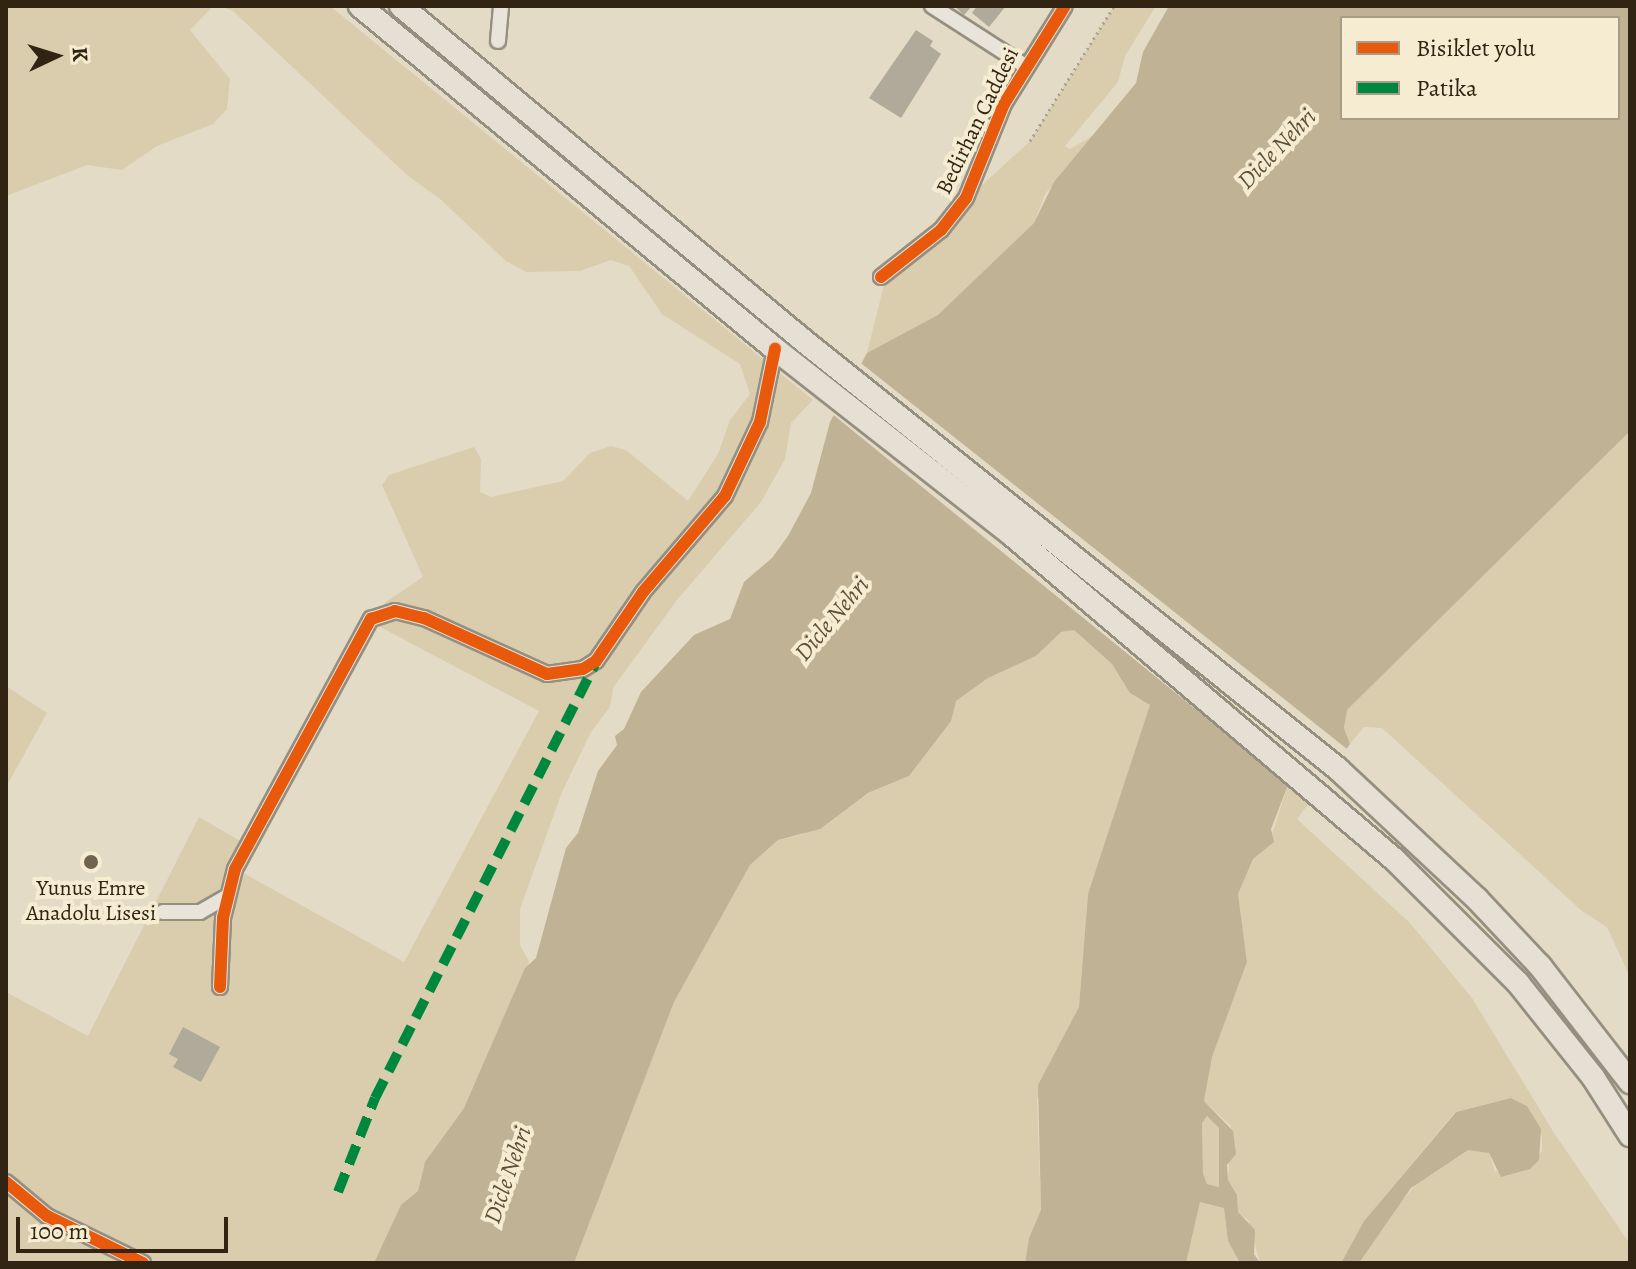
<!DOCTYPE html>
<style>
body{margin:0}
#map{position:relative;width:1636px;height:1269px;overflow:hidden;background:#e3dbc5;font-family:Alegreya,serif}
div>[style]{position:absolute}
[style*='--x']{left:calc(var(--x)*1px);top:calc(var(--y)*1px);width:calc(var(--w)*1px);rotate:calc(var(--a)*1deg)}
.green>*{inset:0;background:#d9cdae}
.water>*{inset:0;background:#bfb295}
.pier>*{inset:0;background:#e3dbc5}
.building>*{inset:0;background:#b0aa9a}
.path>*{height:3px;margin-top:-1.5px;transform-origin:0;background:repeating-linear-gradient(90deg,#a7a298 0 2px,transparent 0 6px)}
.roads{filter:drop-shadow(2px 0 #958f80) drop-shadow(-2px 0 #958f80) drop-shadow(0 2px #958f80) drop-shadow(0 -2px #958f80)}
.minor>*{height:14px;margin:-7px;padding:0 7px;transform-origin:7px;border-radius:7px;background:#e8e4d9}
.highway>*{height:22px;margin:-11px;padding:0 11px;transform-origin:11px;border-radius:11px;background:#e5e0d3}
.quiet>*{height:10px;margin-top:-5px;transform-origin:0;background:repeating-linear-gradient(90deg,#00873e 0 20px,transparent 0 30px)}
.cycleway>*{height:12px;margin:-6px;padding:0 6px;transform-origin:6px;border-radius:6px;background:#e8590c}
.dots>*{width:22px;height:22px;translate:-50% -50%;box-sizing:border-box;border:4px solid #f5ecd1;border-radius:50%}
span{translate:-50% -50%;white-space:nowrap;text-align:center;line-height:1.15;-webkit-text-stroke:8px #f5ecd1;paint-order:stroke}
.street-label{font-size:22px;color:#322412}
.poi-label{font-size:22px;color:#322412}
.water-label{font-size:24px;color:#5e5038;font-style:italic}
.frame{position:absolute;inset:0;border:8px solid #322412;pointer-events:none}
.legend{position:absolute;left:1340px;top:16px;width:280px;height:104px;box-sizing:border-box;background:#f5ecd1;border:2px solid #a79c85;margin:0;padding:10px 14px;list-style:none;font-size:24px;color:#322412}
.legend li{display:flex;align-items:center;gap:16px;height:40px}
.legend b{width:40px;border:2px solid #a79c85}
.north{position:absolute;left:16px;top:16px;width:80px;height:80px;-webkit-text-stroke:6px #f5ecd1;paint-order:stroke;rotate:86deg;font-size:22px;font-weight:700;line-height:32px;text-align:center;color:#322412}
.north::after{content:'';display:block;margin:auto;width:28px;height:36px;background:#322412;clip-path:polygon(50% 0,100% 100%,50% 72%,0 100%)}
.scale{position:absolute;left:16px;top:1217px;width:212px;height:36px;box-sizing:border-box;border:4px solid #322412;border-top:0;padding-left:10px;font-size:24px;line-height:28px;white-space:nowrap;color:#322412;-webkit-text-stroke:6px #f5ecd1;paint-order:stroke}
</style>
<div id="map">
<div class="green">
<div style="clip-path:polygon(6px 6px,213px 6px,190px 30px,230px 79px,227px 109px,213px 124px,157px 146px,122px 170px,87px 165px,6px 196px)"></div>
<div style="clip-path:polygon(219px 6px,330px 6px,813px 400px,791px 423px,785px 459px,761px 502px,677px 600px,613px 688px,610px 707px,591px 732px,562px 792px,520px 909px,520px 945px,529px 962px,522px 980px,464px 1108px,425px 1162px,418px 1191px,395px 1221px,374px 1263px,6px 1263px,6px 992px,88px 1036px,199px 817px,247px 845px,236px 869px,404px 962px,539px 711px,369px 621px,386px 602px,423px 577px,382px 485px,389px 475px,474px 447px,481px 459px,480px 492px,491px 497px,563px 481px,590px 453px,611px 446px,626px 450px,688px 501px,718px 454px,730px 420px,750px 394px,740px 364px,662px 314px,629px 266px,611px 260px,580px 271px,526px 272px,506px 261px,440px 199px,407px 175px,233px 11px)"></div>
<div style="clip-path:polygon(1114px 6px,1156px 6px,1125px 56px,1118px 82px,1065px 146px,1070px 149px,1098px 133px,1045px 194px,1034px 223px,938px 316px,867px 353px,887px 273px,1030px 141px)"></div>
<div style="clip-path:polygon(1630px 431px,1630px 977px,1607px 927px,1582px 911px,1382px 728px,1364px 727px,1350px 744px,1344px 728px,1347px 710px)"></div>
<div style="clip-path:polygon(1074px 630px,1112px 664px,1135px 697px,1151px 704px,1088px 894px,1079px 1007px,1037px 1099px,1041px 1211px,1029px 1238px,1025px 1263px,574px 1263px,674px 1002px,750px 865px,778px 840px,801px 835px,869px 793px,909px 776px,950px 721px,956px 701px,988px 678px,1036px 656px,1061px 632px)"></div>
<div style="clip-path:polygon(6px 686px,47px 713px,6px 787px)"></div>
<div style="clip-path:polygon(1288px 785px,1310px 802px,1297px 819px,1410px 923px,1472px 998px,1554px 1133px,1630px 1244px,1630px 1263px,1359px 1263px,1390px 1215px,1425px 1174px,1468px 1149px,1489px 1153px,1495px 1172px,1542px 1152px,1542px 1136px,1511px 1098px,1455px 1112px,1364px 1221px,1341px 1263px,1260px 1263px,1248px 1220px,1238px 1212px,1237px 1195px,1228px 1180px,1231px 1126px,1204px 1101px,1212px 1057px,1247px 962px,1238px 894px,1253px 859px,1272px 834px)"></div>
<div style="clip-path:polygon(1207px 1116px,1219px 1128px,1220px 1187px,1207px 1184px,1203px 1173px,1202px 1123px)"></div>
<div style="clip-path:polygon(1200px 1202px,1224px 1208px,1228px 1241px,1240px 1263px,1186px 1263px)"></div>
</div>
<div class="water">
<div style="clip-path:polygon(evenodd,1169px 6px,1630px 6px,1630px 431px,1347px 710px,1344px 728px,1350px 744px,1310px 802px,1288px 785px,1271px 829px,1274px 842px,1253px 859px,1238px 894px,1247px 962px,1212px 1057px,1204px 1101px,1233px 1131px,1236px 1154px,1227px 1165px,1228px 1180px,1237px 1195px,1238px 1212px,1255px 1230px,1254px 1254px,1260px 1263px,1240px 1263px,1228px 1241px,1224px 1208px,1200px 1202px,1186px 1263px,1025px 1263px,1029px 1238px,1041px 1210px,1038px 1085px,1079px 1007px,1088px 894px,1150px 705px,1130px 693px,1112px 664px,1074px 630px,1061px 632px,1036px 656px,988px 678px,956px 701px,951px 721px,909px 776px,868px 793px,820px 829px,778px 840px,750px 865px,674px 1002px,574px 1263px,374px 1263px,401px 1205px,418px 1191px,425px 1162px,464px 1108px,525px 968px,536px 958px,566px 848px,578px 833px,598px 771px,617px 745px,615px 736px,624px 729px,641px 692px,694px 635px,730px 619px,744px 582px,772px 558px,788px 536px,811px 493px,830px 422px,867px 353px,938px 315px,1034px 223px,1054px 182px,1136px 83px,1143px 52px,1169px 6px,1342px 18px,1618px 18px,1618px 118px,1342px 118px,1342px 18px,1169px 6px,1207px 1116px,1219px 1128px,1219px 1187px,1207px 1184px,1203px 1173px,1202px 1123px,1207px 1116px)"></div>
<div style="clip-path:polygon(1511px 1098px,1527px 1106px,1541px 1129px,1539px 1160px,1530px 1169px,1501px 1177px,1489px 1153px,1468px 1150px,1411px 1188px,1359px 1263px,1341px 1263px,1364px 1221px,1456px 1112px)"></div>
</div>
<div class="pier">
<div style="clip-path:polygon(857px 360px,1347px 749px,1310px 802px,831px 413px)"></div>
</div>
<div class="building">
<div style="clip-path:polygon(954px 6px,972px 6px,964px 15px)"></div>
<div style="clip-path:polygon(977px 6px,1006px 6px,989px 27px,972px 13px)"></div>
<div style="clip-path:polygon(916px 30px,933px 41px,930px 46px,941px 54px,901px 118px,869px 98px)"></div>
<div style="clip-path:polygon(183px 1027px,220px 1047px,201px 1082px,173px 1067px,178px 1059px,169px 1054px)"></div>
</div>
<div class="path">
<div style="--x:1030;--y:141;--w:159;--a:-58.1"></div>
</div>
<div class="roads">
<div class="minor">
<div style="--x:932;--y:6;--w:111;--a:32.8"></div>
<div style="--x:498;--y:41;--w:35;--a:-85"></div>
<div style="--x:881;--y:277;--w:76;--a:-38.1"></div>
<div style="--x:941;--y:230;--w:41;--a:-52"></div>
<div style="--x:966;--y:198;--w:101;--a:-68"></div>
<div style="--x:1004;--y:104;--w:115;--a:-58.1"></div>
<div style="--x:163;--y:912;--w:37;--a:0"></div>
<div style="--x:200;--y:912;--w:30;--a:-30"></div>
<div style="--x:220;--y:987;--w:69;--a:-87.5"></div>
<div style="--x:223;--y:918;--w:50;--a:-76.2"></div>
<div style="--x:235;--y:869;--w:285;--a:-61.5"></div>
<div style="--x:371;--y:619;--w:25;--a:-18"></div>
<div style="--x:395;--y:611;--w:30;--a:14"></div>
<div style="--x:424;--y:618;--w:135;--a:24.5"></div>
<div style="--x:547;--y:674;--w:36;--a:-8"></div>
<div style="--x:583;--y:669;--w:15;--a:-32"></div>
<div style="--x:596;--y:661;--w:83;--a:-55.7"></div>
<div style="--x:643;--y:592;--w:126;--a:-49.5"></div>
<div style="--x:725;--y:496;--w:82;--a:-64.7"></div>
<div style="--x:760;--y:422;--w:75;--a:-78.4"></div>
<div style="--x:6;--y:1182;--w:53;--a:39.7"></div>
<div style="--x:47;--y:1216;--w:107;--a:26.1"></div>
</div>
<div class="highway">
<div style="--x:360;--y:6;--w:538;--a:39.57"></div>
<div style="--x:775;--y:349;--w:301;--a:38.1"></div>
<div style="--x:1012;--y:535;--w:502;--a:40.32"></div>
<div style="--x:1395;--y:860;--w:174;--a:45"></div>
<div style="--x:1518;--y:983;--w:120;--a:51.4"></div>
<div style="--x:1593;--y:1077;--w:69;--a:57.5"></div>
<div style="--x:401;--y:6;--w:524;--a:39.74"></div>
<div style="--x:804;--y:341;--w:684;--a:38.71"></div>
<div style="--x:1338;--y:769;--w:190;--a:43.1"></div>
<div style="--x:1477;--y:899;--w:92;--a:46.8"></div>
<div style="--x:1540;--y:966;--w:147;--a:52.2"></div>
</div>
</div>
<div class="quiet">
<div style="--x:338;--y:1192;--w:101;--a:-68.5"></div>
<div style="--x:375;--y:1098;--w:486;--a:-63.1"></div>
</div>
<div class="cycleway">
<div style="--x:881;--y:277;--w:76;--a:-38.1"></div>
<div style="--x:941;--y:230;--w:41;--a:-52"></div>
<div style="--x:966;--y:198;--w:101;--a:-68"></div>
<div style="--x:1004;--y:104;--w:115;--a:-58.1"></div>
<div style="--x:220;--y:987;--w:69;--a:-87.5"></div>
<div style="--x:223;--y:918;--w:50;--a:-76.2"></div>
<div style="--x:235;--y:869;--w:285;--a:-61.5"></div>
<div style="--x:371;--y:619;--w:25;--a:-18"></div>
<div style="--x:395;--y:611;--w:30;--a:14"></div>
<div style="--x:424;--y:618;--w:135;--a:24.5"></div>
<div style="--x:547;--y:674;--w:36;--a:-8"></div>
<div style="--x:583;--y:669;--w:15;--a:-32"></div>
<div style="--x:596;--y:661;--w:83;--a:-55.7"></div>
<div style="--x:643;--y:592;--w:126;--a:-49.5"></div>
<div style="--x:725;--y:496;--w:82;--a:-64.7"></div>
<div style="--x:760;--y:422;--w:75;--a:-78.4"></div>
<div style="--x:6;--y:1182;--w:53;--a:39.7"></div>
<div style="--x:47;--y:1216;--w:107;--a:26.1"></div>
</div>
<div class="dots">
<div style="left:91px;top:862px;background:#706451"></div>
</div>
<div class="street-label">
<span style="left:978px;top:121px;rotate:-64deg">Bedirhan Caddesi</span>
</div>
<div class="poi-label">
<span style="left:91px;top:901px">Yunus Emre<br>Anadolu Lisesi</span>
</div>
<div class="water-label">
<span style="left:1277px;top:149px;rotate:-46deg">Dicle Nehri</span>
<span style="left:832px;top:619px;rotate:-50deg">Dicle Nehri</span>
<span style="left:508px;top:1175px;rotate:-71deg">Dicle Nehri</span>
</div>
<div class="frame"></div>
<ul class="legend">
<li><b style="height:10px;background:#e8590c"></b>Bisiklet yolu</li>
<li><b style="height:10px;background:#00873e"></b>Patika</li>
</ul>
<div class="north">K</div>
<div class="scale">100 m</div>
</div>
